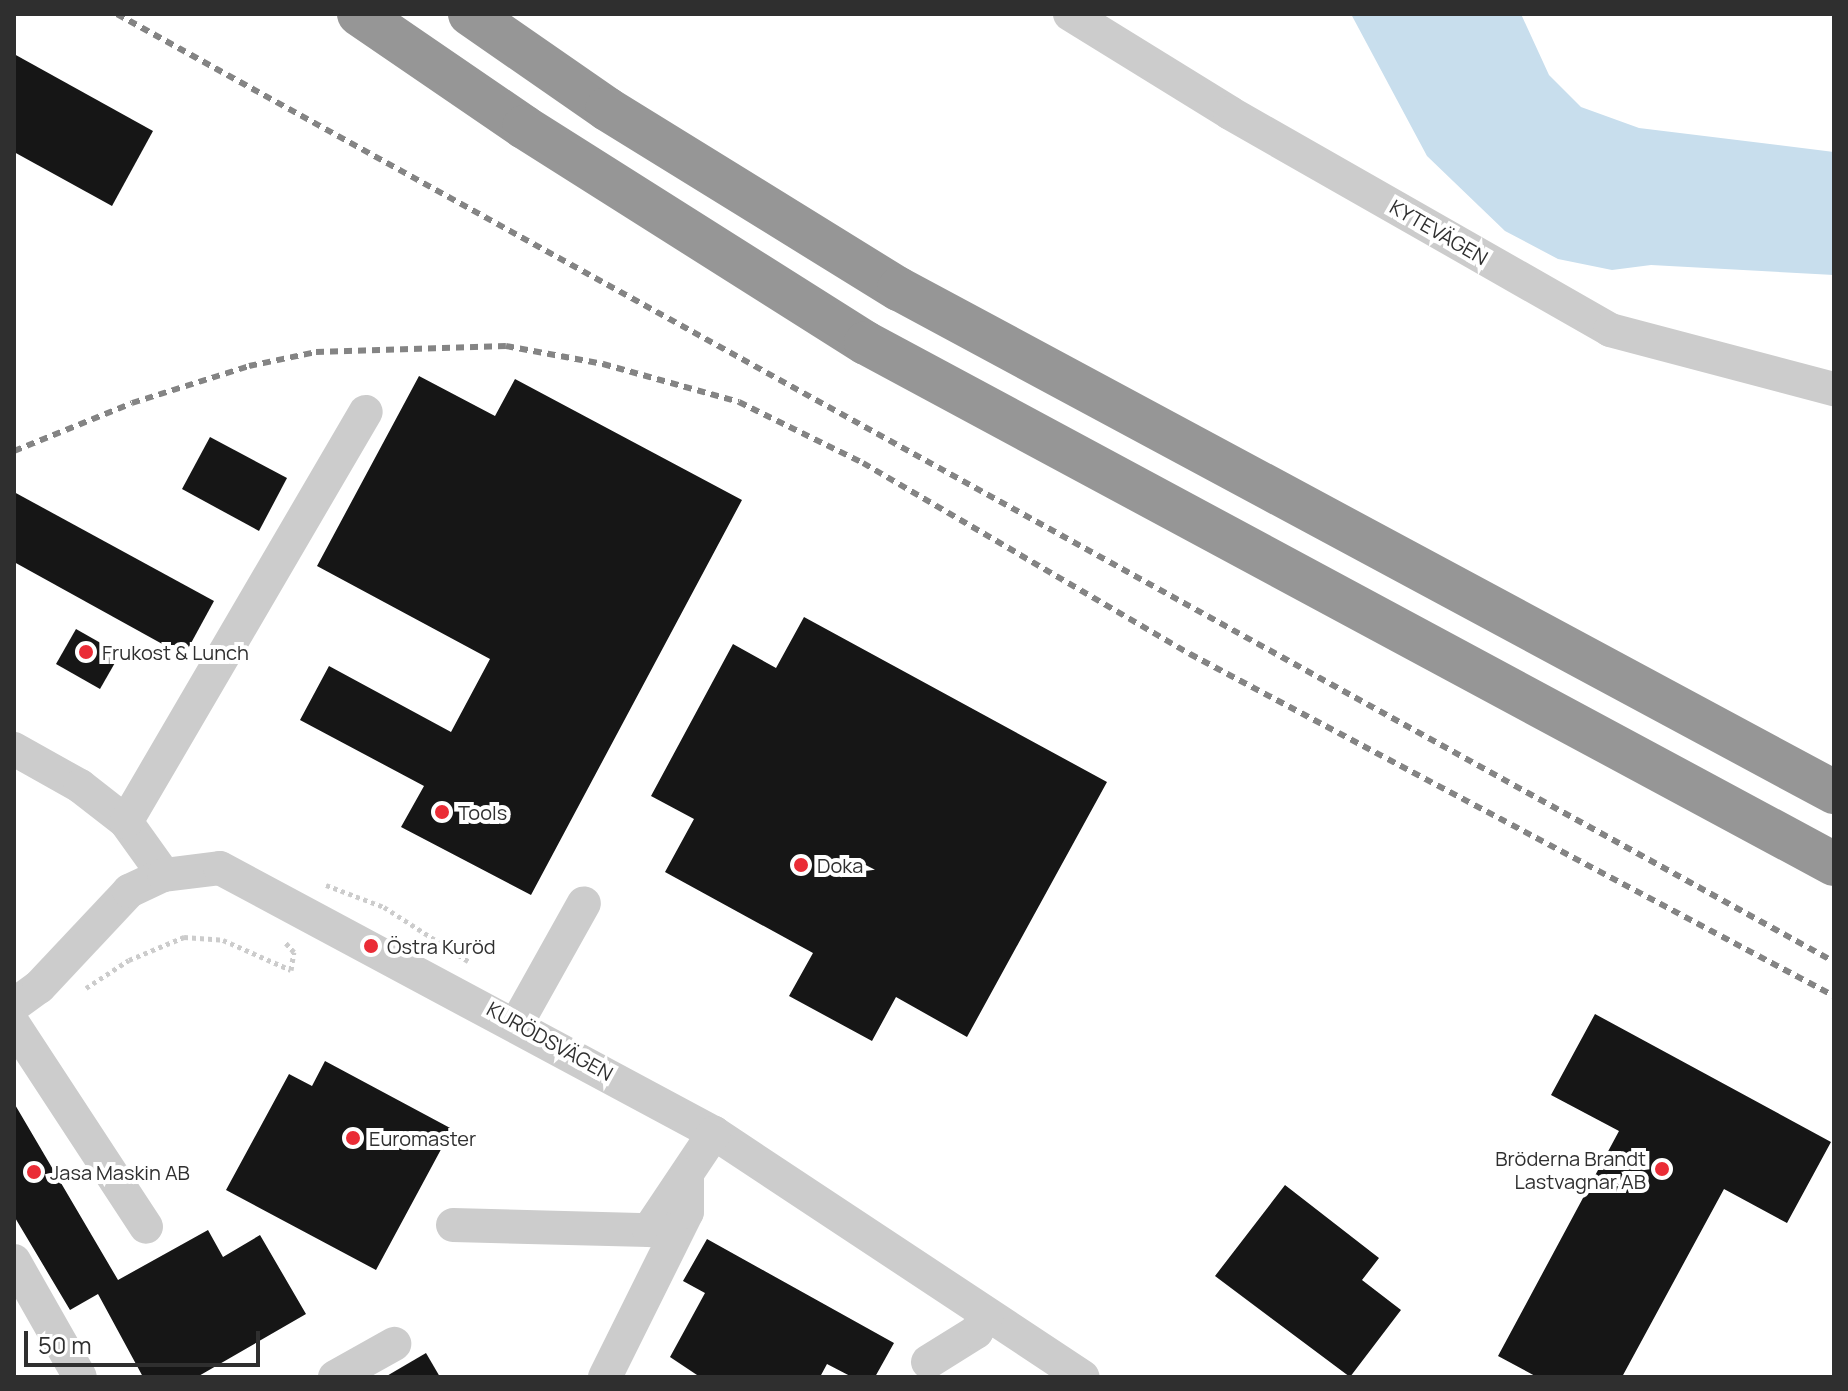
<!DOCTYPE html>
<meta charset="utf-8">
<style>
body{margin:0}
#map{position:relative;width:1848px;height:1391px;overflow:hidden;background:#fff;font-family:Manrope,sans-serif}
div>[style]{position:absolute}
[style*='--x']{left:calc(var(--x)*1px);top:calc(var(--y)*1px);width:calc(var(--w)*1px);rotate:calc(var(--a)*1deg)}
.water>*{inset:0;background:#c8deed}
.building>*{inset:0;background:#161616}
.path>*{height:5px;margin-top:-2.5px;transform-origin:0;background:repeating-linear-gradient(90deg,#ccc 0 4px,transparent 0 8px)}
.minor>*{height:34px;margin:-17px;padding:0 17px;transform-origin:17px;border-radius:17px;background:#ccc}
.highway>*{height:44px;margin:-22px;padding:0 22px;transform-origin:22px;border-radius:22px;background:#969696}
.rail>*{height:6px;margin-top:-3px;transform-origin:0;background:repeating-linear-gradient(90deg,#848484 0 8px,transparent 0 14px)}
.dots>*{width:22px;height:22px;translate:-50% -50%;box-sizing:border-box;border:4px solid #fff;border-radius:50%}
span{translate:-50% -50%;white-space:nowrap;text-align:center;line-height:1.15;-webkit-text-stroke:8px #fff;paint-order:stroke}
.street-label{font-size:20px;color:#2f2f2f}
.poi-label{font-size:20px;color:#2f2f2f}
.left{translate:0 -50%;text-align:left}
.right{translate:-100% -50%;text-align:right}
.frame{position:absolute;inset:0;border:16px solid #2f2f2f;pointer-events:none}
.scale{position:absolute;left:24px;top:1331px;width:236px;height:36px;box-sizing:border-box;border:4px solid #2f2f2f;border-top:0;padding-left:10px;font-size:24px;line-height:28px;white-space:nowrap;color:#2f2f2f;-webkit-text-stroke:6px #fff;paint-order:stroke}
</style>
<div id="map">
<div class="water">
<div style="clip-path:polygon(1351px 14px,1521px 14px,1549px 75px,1581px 107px,1639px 128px,1834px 152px,1834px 275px,1651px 265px,1612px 270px,1558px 259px,1505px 231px,1427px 156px)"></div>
</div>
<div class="building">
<div style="clip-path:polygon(14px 54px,153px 131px,112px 206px,14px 152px)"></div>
<div style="clip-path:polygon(419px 376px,495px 416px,515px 379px,742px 500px,531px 895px,401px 827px,424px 786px,300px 720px,329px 666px,451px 732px,490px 659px,317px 566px)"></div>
<div style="clip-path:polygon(210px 437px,287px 478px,259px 531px,182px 489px)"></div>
<div style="clip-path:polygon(14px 492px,214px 601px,184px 656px,14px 562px)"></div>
<div style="clip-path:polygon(804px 617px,1107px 782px,967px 1037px,896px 997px,872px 1041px,789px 996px,813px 953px,665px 872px,694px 819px,651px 796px,733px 644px,776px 668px)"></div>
<div style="clip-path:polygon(76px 629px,120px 654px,100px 689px,56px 664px)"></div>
<div style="clip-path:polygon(1595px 1014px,1831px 1142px,1787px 1223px,1724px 1189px,1622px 1377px,1537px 1377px,1498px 1356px,1619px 1131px,1551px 1095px)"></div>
<div style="clip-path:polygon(325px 1061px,452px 1129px,376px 1270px,226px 1190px,289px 1074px,312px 1086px)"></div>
<div style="clip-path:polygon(14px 1103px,118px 1280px,208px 1230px,223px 1257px,260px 1235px,306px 1314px,197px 1377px,143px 1377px,98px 1294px,70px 1310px,14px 1216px)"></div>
<div style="clip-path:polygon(1285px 1185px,1379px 1258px,1362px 1280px,1401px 1310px,1350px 1377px,1215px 1276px)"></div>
<div style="clip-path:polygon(707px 1239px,894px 1343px,875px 1377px,852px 1377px,827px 1364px,820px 1377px,700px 1377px,670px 1357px,705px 1293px,683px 1281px)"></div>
<div style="clip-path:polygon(426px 1353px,440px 1377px,385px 1377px)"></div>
</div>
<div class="path">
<div style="--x:326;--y:885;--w:62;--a:20.8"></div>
<div style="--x:384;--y:907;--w:100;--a:32.7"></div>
<div style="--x:86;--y:988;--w:51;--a:-33.1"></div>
<div style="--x:129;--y:960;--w:60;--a:-22.7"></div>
<div style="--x:184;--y:937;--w:39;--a:4"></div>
<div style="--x:223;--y:940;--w:74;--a:23.8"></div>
<div style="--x:291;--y:970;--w:18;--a:-81"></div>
<div style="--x:294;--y:952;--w:15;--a:-132"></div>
</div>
<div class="minor">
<div style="--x:1070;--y:14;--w:188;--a:31.7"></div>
<div style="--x:1230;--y:113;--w:438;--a:29.7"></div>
<div style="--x:1610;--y:330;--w:232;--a:14.8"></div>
<div style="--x:14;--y:749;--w:76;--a:29.3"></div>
<div style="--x:80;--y:786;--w:58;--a:38"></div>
<div style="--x:126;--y:822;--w:65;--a:54.4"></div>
<div style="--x:126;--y:822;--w:475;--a:-59.7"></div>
<div style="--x:14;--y:1005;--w:31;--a:-36"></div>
<div style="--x:39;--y:987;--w:132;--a:-46.8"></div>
<div style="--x:129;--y:891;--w:38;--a:-25"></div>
<div style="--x:164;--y:875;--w:56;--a:-7.1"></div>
<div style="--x:220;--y:868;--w:561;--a:28.21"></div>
<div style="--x:714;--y:1133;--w:442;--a:33.5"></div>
<div style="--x:517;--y:1023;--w:137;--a:-60.8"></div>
<div style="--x:14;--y:1025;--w:241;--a:56.8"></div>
<div style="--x:453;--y:1225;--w:196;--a:1.5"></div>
<div style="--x:649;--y:1230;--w:117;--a:-56.2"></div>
<div style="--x:14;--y:1261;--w:133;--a:60.4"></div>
<div style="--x:928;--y:1362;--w:57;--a:-32"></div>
<div style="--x:976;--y:1332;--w:20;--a:-57"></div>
<div style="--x:335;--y:1377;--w:68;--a:-29.2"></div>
<div style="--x:605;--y:1377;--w:184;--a:-63.6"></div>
<div style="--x:687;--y:1212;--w:37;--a:-90"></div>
</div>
<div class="highway">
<div style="--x:359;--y:14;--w:200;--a:34.4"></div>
<div style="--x:524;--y:127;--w:404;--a:32.3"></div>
<div style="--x:866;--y:343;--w:1099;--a:28.29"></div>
<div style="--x:470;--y:14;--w:167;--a:34.7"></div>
<div style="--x:607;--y:109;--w:343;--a:31.7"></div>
<div style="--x:899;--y:289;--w:1062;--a:28.28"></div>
</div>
<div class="rail">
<div style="--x:117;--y:14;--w:1961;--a:28.9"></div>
<div style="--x:14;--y:451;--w:127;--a:-22.1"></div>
<div style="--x:132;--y:403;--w:123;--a:-17.5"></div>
<div style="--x:249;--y:366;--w:68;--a:-11.8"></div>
<div style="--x:316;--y:352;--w:190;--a:-1.8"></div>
<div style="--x:506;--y:346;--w:99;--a:10.5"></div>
<div style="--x:603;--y:364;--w:141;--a:15.6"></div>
<div style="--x:739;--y:402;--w:138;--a:26.2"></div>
<div style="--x:863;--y:463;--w:379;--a:30.3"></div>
<div style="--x:1190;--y:654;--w:729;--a:27.97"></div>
</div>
<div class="dots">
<div style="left:86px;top:652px;background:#ea2c36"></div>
<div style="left:442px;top:812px;background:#ea2c36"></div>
<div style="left:801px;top:865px;background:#ea2c36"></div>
<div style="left:371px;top:946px;background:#ea2c36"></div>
<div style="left:353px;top:1138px;background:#ea2c36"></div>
<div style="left:1662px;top:1169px;background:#ea2c36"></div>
<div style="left:34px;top:1172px;background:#ea2c36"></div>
</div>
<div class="street-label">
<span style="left:1439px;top:232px;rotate:30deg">KYTEVÄGEN</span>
<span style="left:550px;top:1041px;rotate:29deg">KURÖDSVÄGEN</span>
</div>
<div class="poi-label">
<span class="left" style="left:102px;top:652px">Frukost &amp; Lunch</span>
<span class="left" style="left:458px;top:812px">Tools</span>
<span class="left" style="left:817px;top:865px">Doka</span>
<span class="left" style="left:387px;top:946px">Östra Kuröd</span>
<span class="left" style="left:369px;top:1138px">Euromaster</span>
<span class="right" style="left:1646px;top:1170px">Bröderna Brandt<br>Lastvagnar AB</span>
<span class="left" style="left:50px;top:1172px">Jasa Maskin AB</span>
</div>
<div class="frame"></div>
<div class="scale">50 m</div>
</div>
